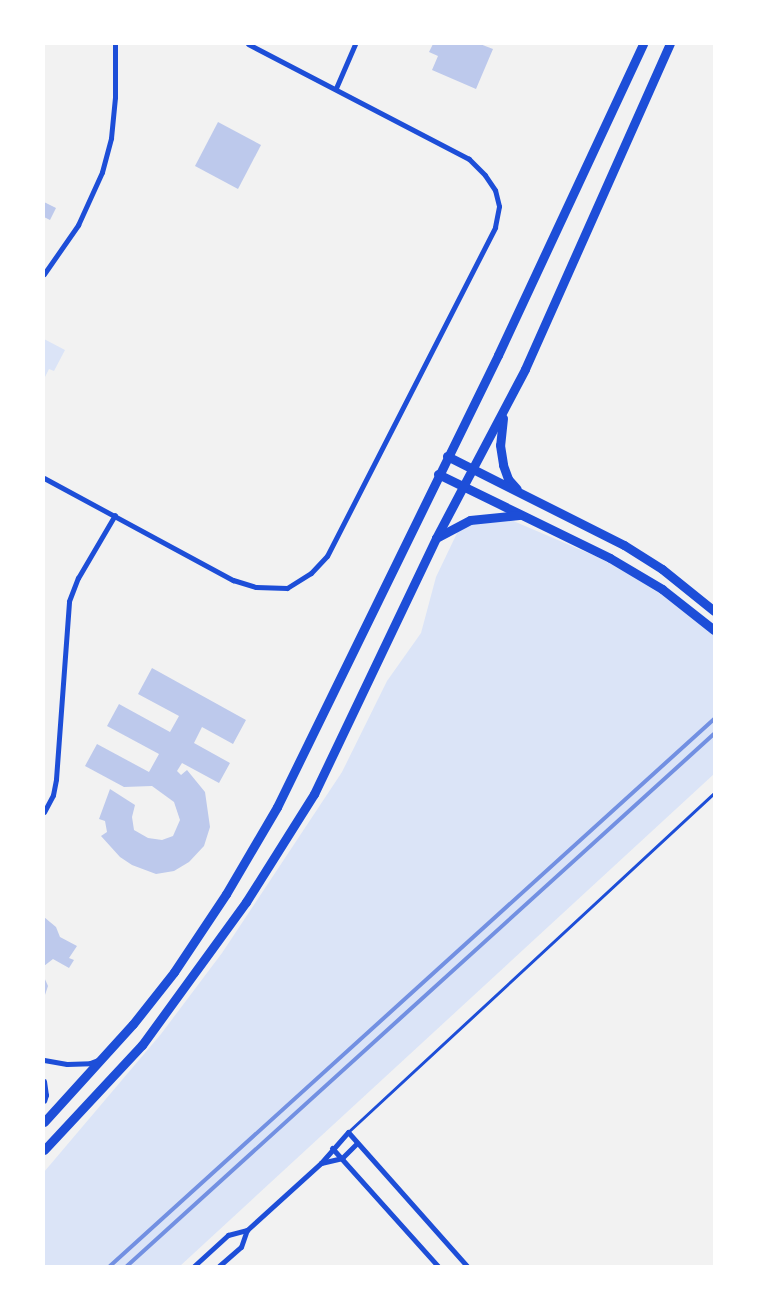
<!DOCTYPE html>
<style>
body{margin:0}
#map{position:relative;width:758px;height:1310px;overflow:hidden;background:#f2f2f2;font-family:Georgia,serif}
div>[style]{position:absolute}
[style*='--x']{left:calc(var(--x)*1px);top:calc(var(--y)*1px);width:calc(var(--w)*1px);rotate:calc(var(--a)*1deg)}
.green>*{inset:0;background:#dbe4f7}
.building>*{inset:0;background:#bdc9ec}
.service>*{height:3px;margin:-1.5px;padding:0 1.5px;transform-origin:1.5px;border-radius:1.5px;background:#1d4ed8}
.minor>*{height:5px;margin:-2.5px;padding:0 2.5px;transform-origin:2.5px;border-radius:2.5px;background:#1d4ed8}
.primary>*{height:9px;margin:-4.5px;padding:0 4.5px;transform-origin:4.5px;border-radius:4.5px;background:#1d4ed8}
.rail>*{height:4px;margin:-2px;padding:0 2px;transform-origin:2px;border-radius:2px;background:#7290e2}
span{translate:-50% -50%;white-space:nowrap;text-align:center;line-height:1.15;-webkit-text-stroke:6px #fff;paint-order:stroke}
.frame{position:absolute;inset:0;border:45px solid #fff;pointer-events:none}
</style>
<div id="map">
<div class="green">
<div style="clip-path:polygon(44px 339px,65px 350px,54px 371px,49px 369px,44px 379px)"></div>
<div style="clip-path:polygon(511px 520px,602px 559px,653px 587px,700px 621px,714px 635px,714px 774px,180px 1266px,44px 1266px,44px 1172px,161px 1034px,222px 953px,342px 772px,387px 681px,421px 633px,436px 577px,458px 531px,471px 524px)"></div>
</div>
<div class="building">
<div style="clip-path:polygon(433px 44px,480px 44px,493px 49px,476px 89px,432px 70px,438px 56px,429px 52px)"></div>
<div style="clip-path:polygon(218px 122px,261px 145px,238px 189px,195px 166px)"></div>
<div style="clip-path:polygon(44px 202px,56px 208px,50px 220px,44px 217px)"></div>
<div style="clip-path:polygon(152px 668px,246px 720px,233px 744px,202px 727px,194px 743px,230px 763px,219px 783px,182px 763px,177px 771px,181px 775px,187px 770px,205px 792px,210px 827px,204px 846px,189px 862px,174px 871px,156px 874px,132px 865px,120px 857px,101px 836px,107px 832px,105px 821px,99px 819px,110px 789px,135px 805px,132px 817px,134px 830px,148px 838px,162px 840px,173px 836px,180px 820px,174px 802px,152px 786px,124px 787px,85px 766px,97px 744px,149px 772px,159px 754px,107px 726px,119px 704px,170px 732px,179px 716px,138px 694px)"></div>
<div style="clip-path:polygon(44px 917px,56px 927px,60px 937px,77px 946px,69px 958px,74px 960px,69px 968px,53px 959px,44px 966px)"></div>
<div style="clip-path:polygon(44px 977px,48px 986px,44px 998px)"></div>
</div>
<div class="service">
<div style="--x:348;--y:1132;--w:499;--a:-42.8"></div>
</div>
<div class="minor">
<div style="--x:336;--y:88;--w:48;--a:-66.6"></div>
<div style="--x:44;--y:274;--w:60;--a:-55.2"></div>
<div style="--x:78;--y:225;--w:58;--a:-65.6"></div>
<div style="--x:102;--y:172;--w:35;--a:-75"></div>
<div style="--x:111;--y:138;--w:41;--a:-84.4"></div>
<div style="--x:115;--y:97;--w:53;--a:-90"></div>
<div style="--x:44;--y:478;--w:215;--a:28.4"></div>
<div style="--x:233;--y:580;--w:24;--a:17"></div>
<div style="--x:256;--y:587;--w:31;--a:2"></div>
<div style="--x:287;--y:588;--w:28;--a:-32"></div>
<div style="--x:311;--y:573;--w:23;--a:-47"></div>
<div style="--x:327;--y:556;--w:369;--a:-62.9"></div>
<div style="--x:495;--y:227;--w:21;--a:-79"></div>
<div style="--x:499;--y:206;--w:16;--a:-104"></div>
<div style="--x:495;--y:190;--w:18;--a:-124"></div>
<div style="--x:485;--y:175;--w:23;--a:-135"></div>
<div style="--x:469;--y:159;--w:249;--a:-152.5"></div>
<div style="--x:44;--y:812;--w:19;--a:-62"></div>
<div style="--x:53;--y:795;--w:16;--a:-79"></div>
<div style="--x:56;--y:779;--w:178;--a:-85.8"></div>
<div style="--x:69;--y:601;--w:25;--a:-69"></div>
<div style="--x:78;--y:578;--w:73;--a:-59.6"></div>
<div style="--x:44;--y:1060;--w:23;--a:10"></div>
<div style="--x:67;--y:1064;--w:23;--a:-2"></div>
<div style="--x:90;--y:1063;--w:9;--a:-21"></div>
<div style="--x:44;--y:1081;--w:14;--a:82"></div>
<div style="--x:46;--y:1095;--w:6;--a:108"></div>
<div style="--x:332;--y:1148;--w:159;--a:48.1"></div>
<div style="--x:321;--y:1163;--w:22;--a:-13"></div>
<div style="--x:342;--y:1158;--w:21;--a:-45"></div>
<div style="--x:194;--y:1266;--w:46;--a:-42.4"></div>
<div style="--x:228;--y:1235;--w:20;--a:-15"></div>
<div style="--x:247;--y:1230;--w:100;--a:-42.2"></div>
<div style="--x:321;--y:1163;--w:41;--a:-48.9"></div>
<div style="--x:348;--y:1132;--w:179;--a:48.4"></div>
<div style="--x:219;--y:1266;--w:29;--a:-41"></div>
<div style="--x:241;--y:1247;--w:18;--a:-71"></div>
</div>
<div class="primary">
<div style="--x:503;--y:418;--w:27;--a:96"></div>
<div style="--x:500;--y:445;--w:20;--a:81"></div>
<div style="--x:503;--y:465;--w:15;--a:70"></div>
<div style="--x:508;--y:479;--w:13;--a:48"></div>
<div style="--x:447;--y:456;--w:198;--a:26.7"></div>
<div style="--x:624;--y:545;--w:45;--a:32.3"></div>
<div style="--x:662;--y:569;--w:67;--a:38.9"></div>
<div style="--x:438;--y:474;--w:191;--a:26"></div>
<div style="--x:610;--y:558;--w:61;--a:30.8"></div>
<div style="--x:662;--y:589;--w:66;--a:38.3"></div>
<div style="--x:436;--y:538;--w:38;--a:-28"></div>
<div style="--x:470;--y:520;--w:49;--a:-5.8"></div>
<div style="--x:44;--y:1122;--w:132;--a:-47.8"></div>
<div style="--x:133;--y:1024;--w:66;--a:-51.7"></div>
<div style="--x:174;--y:972;--w:94;--a:-56.3"></div>
<div style="--x:226;--y:894;--w:101;--a:-59.6"></div>
<div style="--x:277;--y:807;--w:503;--a:-63.94"></div>
<div style="--x:498;--y:355;--w:343;--a:-65"></div>
<div style="--x:44;--y:1150;--w:144;--a:-47"></div>
<div style="--x:142;--y:1045;--w:177;--a:-54"></div>
<div style="--x:246;--y:902;--w:128;--a:-57.8"></div>
<div style="--x:314;--y:794;--w:284;--a:-64.5"></div>
<div style="--x:436;--y:538;--w:191;--a:-62.2"></div>
<div style="--x:525;--y:369;--w:356;--a:-66"></div>
</div>
<div class="rail">
<div style="--x:110;--y:1266;--w:815;--a:-42.16"></div>
<div style="--x:127;--y:1266;--w:792;--a:-42.19"></div>
</div>
<div class="frame"></div>
</div>
